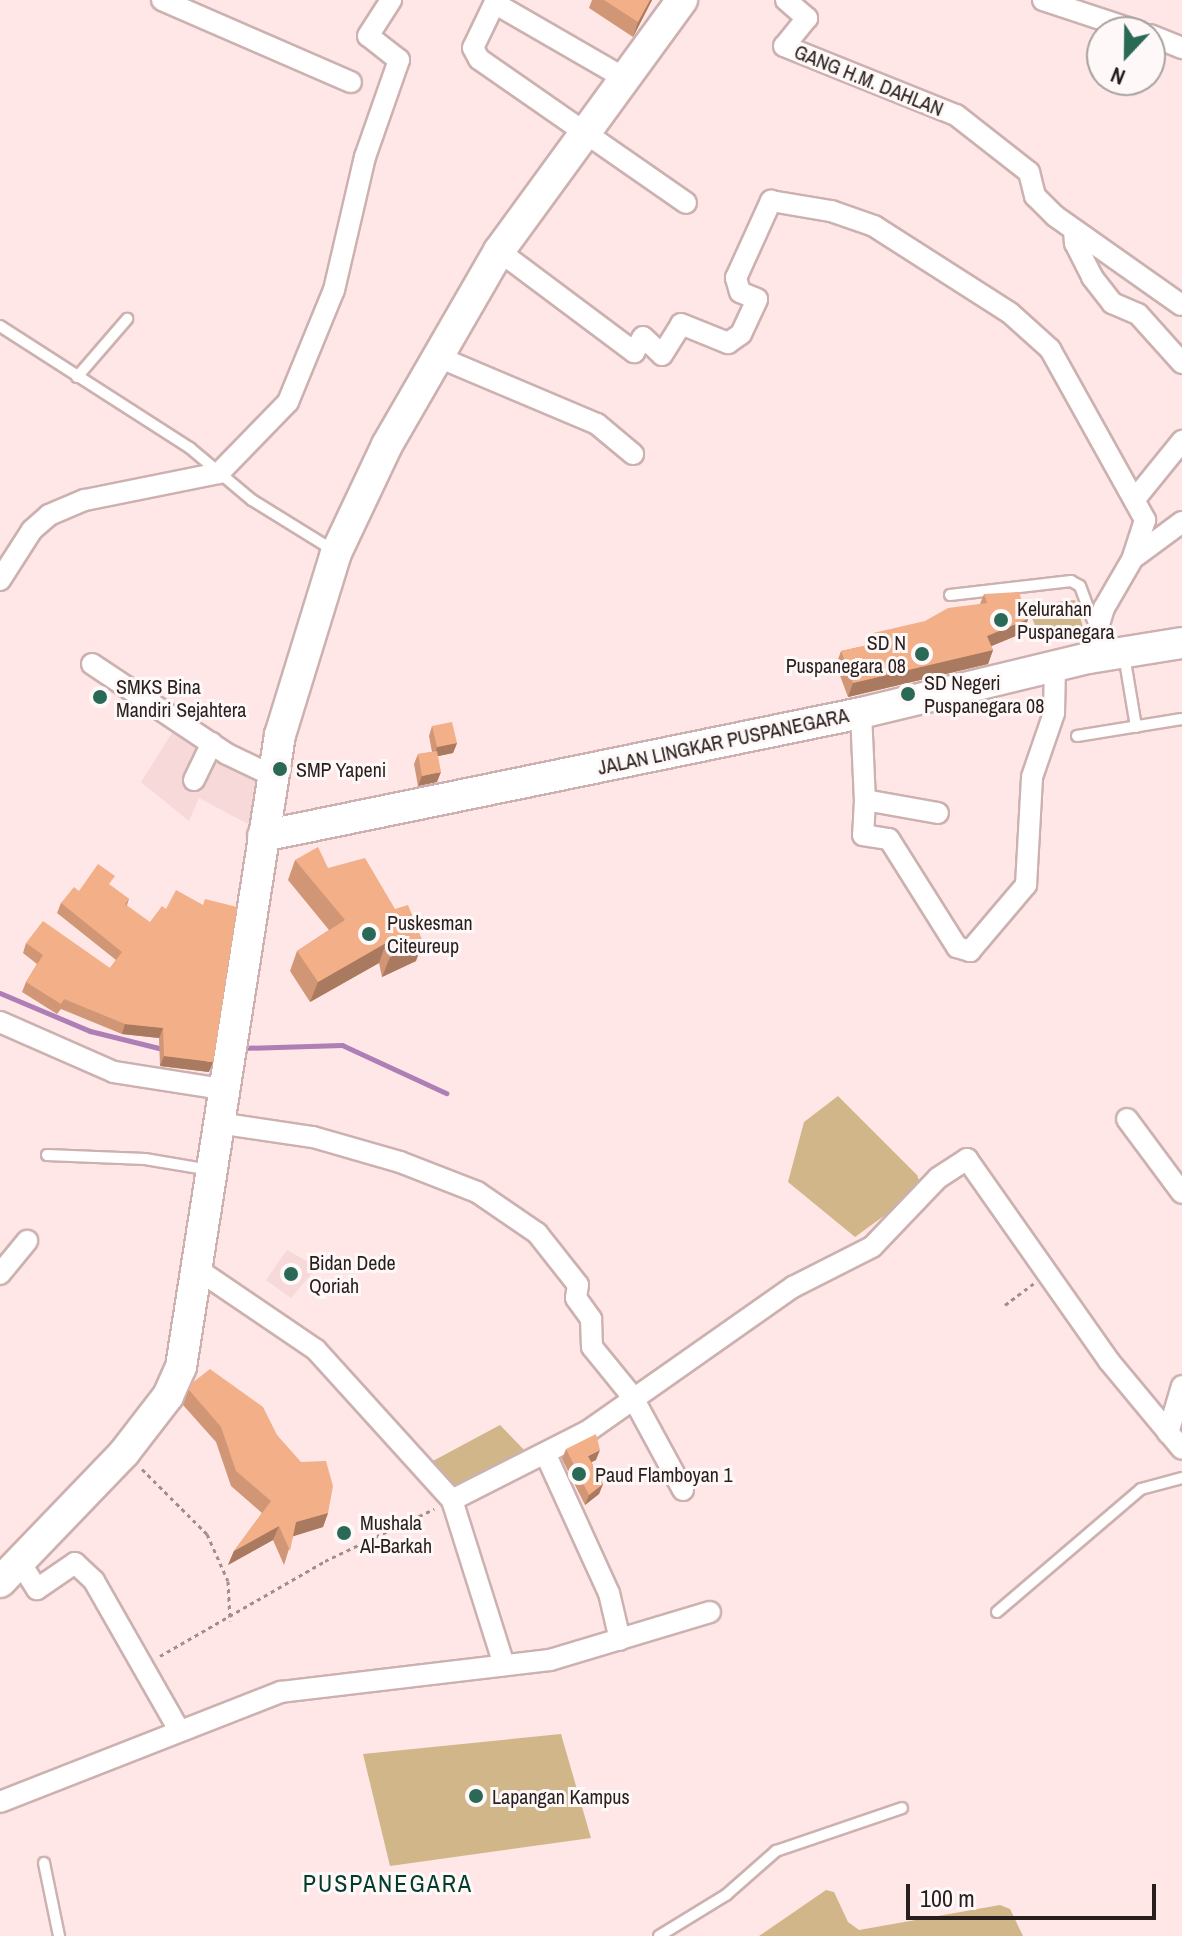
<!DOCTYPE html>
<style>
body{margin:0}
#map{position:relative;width:1182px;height:1936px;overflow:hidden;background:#fee7e6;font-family:"Archivo Narrow",sans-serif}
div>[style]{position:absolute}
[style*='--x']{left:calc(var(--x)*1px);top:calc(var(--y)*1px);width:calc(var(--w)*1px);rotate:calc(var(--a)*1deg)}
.built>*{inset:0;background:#f6d9d8}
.green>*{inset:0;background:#d1b689}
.stream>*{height:5px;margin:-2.5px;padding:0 2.5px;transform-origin:2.5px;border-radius:2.5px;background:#ad7fb6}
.path>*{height:3px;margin-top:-1.5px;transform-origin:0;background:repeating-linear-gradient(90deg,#9f8e8d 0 4px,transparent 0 8px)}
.roads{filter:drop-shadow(2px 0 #ccb1b0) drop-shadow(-2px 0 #ccb1b0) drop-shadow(0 2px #ccb1b0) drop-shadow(0 -2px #ccb1b0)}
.service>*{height:10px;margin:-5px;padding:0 5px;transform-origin:5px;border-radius:5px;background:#fff}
.minor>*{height:20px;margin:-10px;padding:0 10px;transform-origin:10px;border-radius:10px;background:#fff}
.primary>*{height:30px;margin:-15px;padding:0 15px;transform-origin:15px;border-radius:15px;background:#fff}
.wall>*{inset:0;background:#d09675}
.shaded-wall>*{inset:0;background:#a97a5f}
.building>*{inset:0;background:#f2af88}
.dots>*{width:22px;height:22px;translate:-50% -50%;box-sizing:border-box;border:4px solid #fef9f8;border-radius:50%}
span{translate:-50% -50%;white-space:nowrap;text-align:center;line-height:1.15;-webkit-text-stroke:6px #fef9f8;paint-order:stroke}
.street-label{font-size:20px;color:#281e1d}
.poi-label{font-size:20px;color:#281e1d}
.left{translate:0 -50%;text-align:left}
.right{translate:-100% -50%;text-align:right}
.quarter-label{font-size:24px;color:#033b2d;letter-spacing:2px}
.north{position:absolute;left:1086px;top:16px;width:80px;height:80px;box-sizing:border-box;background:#fef9f8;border:2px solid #a8a1a0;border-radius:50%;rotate:202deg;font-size:22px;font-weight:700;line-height:32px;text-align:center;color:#281e1d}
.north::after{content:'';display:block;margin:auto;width:28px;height:36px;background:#2a6956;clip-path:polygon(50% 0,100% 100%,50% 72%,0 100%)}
.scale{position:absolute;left:906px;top:1884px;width:250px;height:36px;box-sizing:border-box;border:4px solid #281e1d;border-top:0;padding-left:10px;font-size:24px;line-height:28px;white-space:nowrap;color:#281e1d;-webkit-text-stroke:6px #fef9f8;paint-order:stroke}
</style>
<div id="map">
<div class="built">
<div style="clip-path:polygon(174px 730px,263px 783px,250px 825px,199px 798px,189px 821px,141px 782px)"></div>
<div style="clip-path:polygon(287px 1250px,317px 1267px,291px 1298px,266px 1280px)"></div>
</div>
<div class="green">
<div style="clip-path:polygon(1075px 600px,1083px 627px,1039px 636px,1027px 605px)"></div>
<div style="clip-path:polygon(838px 1096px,917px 1175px,922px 1188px,855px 1237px,788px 1182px,804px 1122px)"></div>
<div style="clip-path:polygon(500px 1425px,527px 1453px,455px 1492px,431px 1462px)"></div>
<div style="clip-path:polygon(561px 1734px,591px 1838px,390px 1866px,363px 1754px)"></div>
<div style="clip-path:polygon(826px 1890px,834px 1892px,848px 1922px,859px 1930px,1000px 1905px,1010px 1909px,1023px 1936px,759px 1936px)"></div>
</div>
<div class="stream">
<div style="--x:0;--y:993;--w:98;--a:22.9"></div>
<div style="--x:90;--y:1031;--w:75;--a:13.9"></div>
<div style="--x:241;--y:1048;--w:101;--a:-1.7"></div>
<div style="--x:342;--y:1045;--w:115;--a:24.8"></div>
</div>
<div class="path">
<div style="--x:1005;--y:1305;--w:36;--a:-37"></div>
<div style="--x:142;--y:1469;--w:92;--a:45"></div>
<div style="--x:207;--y:1534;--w:51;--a:65.9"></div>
<div style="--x:228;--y:1581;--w:40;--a:87.1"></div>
<div style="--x:160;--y:1656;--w:190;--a:-29.9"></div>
<div style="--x:325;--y:1561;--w:121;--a:-25.5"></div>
</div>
<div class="roads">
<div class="service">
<div style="--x:0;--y:326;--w:226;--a:32.7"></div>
<div style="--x:190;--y:448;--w:81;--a:40"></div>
<div style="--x:252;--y:500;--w:95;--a:31.7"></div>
<div style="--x:77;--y:377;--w:77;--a:-49.2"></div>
<div style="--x:950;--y:595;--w:122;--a:-6.6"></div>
<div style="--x:1071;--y:581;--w:10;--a:29"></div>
<div style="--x:1080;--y:586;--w:46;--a:69.6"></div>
<div style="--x:1124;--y:655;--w:73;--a:80.5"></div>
<div style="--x:1077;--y:736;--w:106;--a:-9.2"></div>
<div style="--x:47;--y:1155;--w:98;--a:2.3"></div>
<div style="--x:145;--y:1159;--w:67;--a:9.5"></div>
<div style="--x:997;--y:1612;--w:189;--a:-40.5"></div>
<div style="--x:1141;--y:1489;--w:42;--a:-15"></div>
<div style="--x:44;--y:1863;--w:75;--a:78.4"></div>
<div style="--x:659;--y:1936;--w:79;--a:-31.5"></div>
<div style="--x:726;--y:1895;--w:67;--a:-41.3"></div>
<div style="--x:776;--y:1851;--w:133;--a:-18.8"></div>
</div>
<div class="minor">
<div style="--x:162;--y:0;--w:206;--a:23.5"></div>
<div style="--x:496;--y:0;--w:53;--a:115.6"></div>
<div style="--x:473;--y:48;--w:13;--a:61"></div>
<div style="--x:479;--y:59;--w:252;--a:34.8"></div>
<div style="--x:786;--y:0;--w:28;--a:41"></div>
<div style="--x:807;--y:18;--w:36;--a:129"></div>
<div style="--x:784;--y:46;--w:185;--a:21.9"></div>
<div style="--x:956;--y:115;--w:93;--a:38"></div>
<div style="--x:1029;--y:172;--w:25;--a:76"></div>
<div style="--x:1035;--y:196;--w:28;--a:45"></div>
<div style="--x:1055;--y:216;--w:154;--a:35.2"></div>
<div style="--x:1043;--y:0;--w:102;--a:18.3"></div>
<div style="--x:496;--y:4;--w:148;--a:30"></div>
<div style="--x:1150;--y:35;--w:35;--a:22"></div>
<div style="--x:1074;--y:230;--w:13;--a:86"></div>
<div style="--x:1075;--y:243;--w:38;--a:63"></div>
<div style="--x:1092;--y:277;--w:33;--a:52"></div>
<div style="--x:1112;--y:303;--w:28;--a:23"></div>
<div style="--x:1138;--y:314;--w:66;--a:48.1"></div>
<div style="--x:499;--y:251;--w:169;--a:36.8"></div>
<div style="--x:634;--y:352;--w:17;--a:-59"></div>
<div style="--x:643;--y:337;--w:26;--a:43"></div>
<div style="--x:662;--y:355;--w:36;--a:-58"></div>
<div style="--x:681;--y:324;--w:51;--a:22"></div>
<div style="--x:728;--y:343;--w:16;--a:-35"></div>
<div style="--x:741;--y:334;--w:38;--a:-65"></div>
<div style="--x:757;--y:299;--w:18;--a:-158"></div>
<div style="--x:740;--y:292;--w:15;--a:-106"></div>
<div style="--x:736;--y:278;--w:85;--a:-65.6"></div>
<div style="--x:771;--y:201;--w:61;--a:9.5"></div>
<div style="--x:831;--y:211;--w:46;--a:19.2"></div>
<div style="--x:874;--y:226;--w:161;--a:32.6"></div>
<div style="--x:1010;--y:313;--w:54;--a:42"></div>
<div style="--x:1050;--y:349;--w:196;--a:60.9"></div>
<div style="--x:1145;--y:520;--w:40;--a:108"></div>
<div style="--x:1133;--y:558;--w:58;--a:120.1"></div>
<div style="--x:1104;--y:608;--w:52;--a:106.7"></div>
<div style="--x:436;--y:356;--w:175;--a:22.9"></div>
<div style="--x:597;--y:424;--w:47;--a:39.8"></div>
<div style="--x:1135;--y:499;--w:75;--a:-51"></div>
<div style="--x:1136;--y:556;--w:57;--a:-36.5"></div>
<div style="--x:0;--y:580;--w:59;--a:-57.4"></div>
<div style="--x:32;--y:530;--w:23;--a:-41"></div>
<div style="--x:49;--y:515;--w:39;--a:-23"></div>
<div style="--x:85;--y:500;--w:137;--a:-11.4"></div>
<div style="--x:219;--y:473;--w:99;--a:-45.8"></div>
<div style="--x:288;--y:402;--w:121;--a:-67.7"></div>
<div style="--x:334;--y:290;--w:137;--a:-76.9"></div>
<div style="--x:365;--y:157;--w:103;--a:-70.7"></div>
<div style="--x:399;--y:60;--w:39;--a:-142"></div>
<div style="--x:368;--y:36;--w:43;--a:-57.4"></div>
<div style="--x:92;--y:664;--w:162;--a:33.7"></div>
<div style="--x:227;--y:754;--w:51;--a:25.6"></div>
<div style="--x:861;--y:713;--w:87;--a:87.4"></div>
<div style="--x:865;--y:800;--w:74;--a:10.1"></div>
<div style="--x:194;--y:780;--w:41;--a:-64.1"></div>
<div style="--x:865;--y:800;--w:35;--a:93"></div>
<div style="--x:863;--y:835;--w:26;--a:9"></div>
<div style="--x:889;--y:839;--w:128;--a:57.8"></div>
<div style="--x:957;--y:947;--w:14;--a:17"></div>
<div style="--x:970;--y:951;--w:87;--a:-49.7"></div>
<div style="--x:1026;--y:885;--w:108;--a:-86.8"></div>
<div style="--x:1032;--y:777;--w:68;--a:-71"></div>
<div style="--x:1054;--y:713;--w:46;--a:-88.8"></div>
<div style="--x:0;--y:1022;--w:124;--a:23.7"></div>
<div style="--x:114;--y:1072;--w:110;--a:8.9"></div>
<div style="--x:1127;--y:1119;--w:92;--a:53.4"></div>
<div style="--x:218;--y:1123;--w:96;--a:8.4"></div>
<div style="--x:313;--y:1137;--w:91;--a:16"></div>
<div style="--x:400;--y:1162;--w:83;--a:21.3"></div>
<div style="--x:477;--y:1192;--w:73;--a:34.3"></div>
<div style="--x:537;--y:1233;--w:66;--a:51.7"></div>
<div style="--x:578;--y:1285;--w:13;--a:99"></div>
<div style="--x:576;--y:1298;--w:26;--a:54"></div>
<div style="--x:591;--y:1319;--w:28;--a:88"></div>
<div style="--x:592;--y:1347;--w:63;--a:50.8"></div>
<div style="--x:632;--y:1396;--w:107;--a:61.5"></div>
<div style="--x:197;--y:1269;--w:144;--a:34.2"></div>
<div style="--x:316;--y:1350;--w:202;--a:47.8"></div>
<div style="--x:452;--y:1500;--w:173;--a:72.5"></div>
<div style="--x:0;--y:1274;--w:43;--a:-50.7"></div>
<div style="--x:1168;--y:1433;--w:49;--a:-73.4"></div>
<div style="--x:546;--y:1455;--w:152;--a:65.5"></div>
<div style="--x:609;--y:1593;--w:48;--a:76.8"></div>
<div style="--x:452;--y:1500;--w:153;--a:-26.9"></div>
<div style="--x:588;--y:1431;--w:251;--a:-35.1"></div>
<div style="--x:793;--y:1287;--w:89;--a:-26.9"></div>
<div style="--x:872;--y:1247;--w:95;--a:-46.3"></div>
<div style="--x:938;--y:1178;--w:35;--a:-33"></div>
<div style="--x:967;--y:1159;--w:247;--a:54.9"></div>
<div style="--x:1109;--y:1361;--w:114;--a:50.3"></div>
<div style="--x:20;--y:1562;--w:32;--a:58"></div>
<div style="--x:37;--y:1589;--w:46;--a:-34.4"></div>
<div style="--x:75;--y:1563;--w:26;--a:43"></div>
<div style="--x:94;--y:1581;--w:172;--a:60.3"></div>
<div style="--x:0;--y:1802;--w:302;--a:-21.4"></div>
<div style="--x:281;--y:1692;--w:271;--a:-6.8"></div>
<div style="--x:550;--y:1660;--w:167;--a:-16.7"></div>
</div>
<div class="primary">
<div style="--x:263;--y:836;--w:611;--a:-11.62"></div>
<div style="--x:861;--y:713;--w:235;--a:-13.6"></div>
<div style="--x:1089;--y:658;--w:94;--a:-9.2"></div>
<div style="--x:0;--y:1582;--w:179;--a:-46.1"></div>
<div style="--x:124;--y:1453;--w:72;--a:-52.3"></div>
<div style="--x:168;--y:1396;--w:32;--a:-66"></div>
<div style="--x:181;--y:1367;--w:640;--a:-81.1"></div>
<div style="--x:280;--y:735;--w:190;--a:-72.9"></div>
<div style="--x:336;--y:553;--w:119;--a:-64.7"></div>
<div style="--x:387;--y:445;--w:224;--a:-60"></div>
<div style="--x:499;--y:251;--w:311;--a:-53.9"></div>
</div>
</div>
<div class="wall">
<div style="clip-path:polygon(592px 0,652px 0,633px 37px,589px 8px)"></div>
<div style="clip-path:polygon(984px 594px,1028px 619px,1023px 633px,991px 646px,993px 650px,988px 664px,848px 697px,836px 665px,841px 651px,864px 646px,980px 604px)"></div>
<div style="clip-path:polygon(432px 726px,457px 743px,453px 753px,438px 756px,437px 782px,418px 786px,414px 764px,418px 754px,432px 752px,429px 736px)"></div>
<div style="clip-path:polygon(295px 860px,328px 868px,416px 961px,382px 977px,379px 963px,310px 1002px,290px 971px,297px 951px,329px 930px,288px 880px)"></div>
<div style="clip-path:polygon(111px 886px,129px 899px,127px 905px,209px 1072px,160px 1066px,159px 1038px,122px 1034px,61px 1009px,57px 1014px,22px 992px,26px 982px,37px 964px,23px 953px,26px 943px,110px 968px,116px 960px,57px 913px,61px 903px,79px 891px)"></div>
<div style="clip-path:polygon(189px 1390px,277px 1435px,328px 1513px,323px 1527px,293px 1536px,284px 1565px,273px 1540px,228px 1565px,234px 1551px,262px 1513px,231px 1486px,216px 1442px,183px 1405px)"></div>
<div style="clip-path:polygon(566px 1449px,596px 1460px,591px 1462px,603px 1484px,599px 1494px,585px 1505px,562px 1459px)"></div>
</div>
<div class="shaded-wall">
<div style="clip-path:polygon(650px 0,652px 0,633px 37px,638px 22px)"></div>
<div style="clip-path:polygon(1028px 619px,1023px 633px,982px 650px,987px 636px)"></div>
<div style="clip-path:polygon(993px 650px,988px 664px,848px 697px,853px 683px)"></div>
<div style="clip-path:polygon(457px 743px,453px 753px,434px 757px,437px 747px)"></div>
<div style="clip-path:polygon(441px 772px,437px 782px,418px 786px,422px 776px)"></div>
<div style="clip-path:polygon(423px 942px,416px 961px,382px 977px,390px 957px)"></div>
<div style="clip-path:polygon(386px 943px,379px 963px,310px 1002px,318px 982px)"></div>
<div style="clip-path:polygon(125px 1024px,163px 1028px,159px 1038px,122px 1034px)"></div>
<div style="clip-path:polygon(164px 1056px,213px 1062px,209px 1072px,160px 1066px)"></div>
<div style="clip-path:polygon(600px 1450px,596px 1460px,584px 1466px,588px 1456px)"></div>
<div style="clip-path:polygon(603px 1484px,599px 1494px,585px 1505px,589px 1495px)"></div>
<div style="clip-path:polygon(328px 1513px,323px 1527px,291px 1537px,296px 1522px)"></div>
<div style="clip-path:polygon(279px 1526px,273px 1540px,228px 1565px,234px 1551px)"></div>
</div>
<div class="building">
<div style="clip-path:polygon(604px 0,650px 0,638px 22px)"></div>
<div style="clip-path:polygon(1019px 592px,1028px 619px,987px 636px,993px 650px,853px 683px,841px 651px,864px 646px,869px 634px,925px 621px,948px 608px,987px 603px,984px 594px)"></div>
<div style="clip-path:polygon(452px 722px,457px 743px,437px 747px,432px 726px)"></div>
<div style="clip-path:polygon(437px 751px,441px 772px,422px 776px,418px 754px)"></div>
<div style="clip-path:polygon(318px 847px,328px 868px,365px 858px,395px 909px,408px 905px,423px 942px,390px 957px,386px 943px,318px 982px,297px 951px,345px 920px,295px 860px)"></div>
<div style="clip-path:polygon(98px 864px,115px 876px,109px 884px,129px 899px,125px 904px,150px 922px,162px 906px,166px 909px,176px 890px,203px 905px,205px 899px,237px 907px,213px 1062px,164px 1056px,163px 1028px,125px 1024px,64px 999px,61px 1004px,26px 982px,43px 955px,26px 943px,43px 921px,110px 968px,122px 952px,61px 903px,74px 887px,79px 891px)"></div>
<div style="clip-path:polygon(210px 1369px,263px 1407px,277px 1435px,301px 1462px,326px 1461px,333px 1486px,328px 1513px,296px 1522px,290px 1551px,279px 1526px,234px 1551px,271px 1501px,236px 1471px,221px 1427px,189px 1390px,192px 1383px)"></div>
<div style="clip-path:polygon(596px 1434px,600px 1450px,588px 1456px,603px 1484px,589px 1495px,566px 1449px)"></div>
</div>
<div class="dots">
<div style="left:1001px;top:620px;background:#2a6956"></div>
<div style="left:922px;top:654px;background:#2a6956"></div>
<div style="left:908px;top:694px;background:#2a6956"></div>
<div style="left:100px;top:697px;background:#2a6956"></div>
<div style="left:280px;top:769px;background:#2a6956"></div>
<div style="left:369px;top:934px;background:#2a6956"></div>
<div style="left:291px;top:1274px;background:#2a6956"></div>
<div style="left:579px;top:1474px;background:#2a6956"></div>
<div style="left:344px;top:1533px;background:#2a6956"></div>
<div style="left:476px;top:1796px;background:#2a6956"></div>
</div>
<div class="street-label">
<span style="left:869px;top:80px;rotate:22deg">GANG H.M. DAHLAN</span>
<span style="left:723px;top:741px;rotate:-12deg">JALAN LINGKAR PUSPANEGARA</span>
</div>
<div class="poi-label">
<span class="left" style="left:1017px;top:620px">Kelurahan<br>Puspanegara</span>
<span class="right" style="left:906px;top:654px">SD N<br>Puspanegara 08</span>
<span class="left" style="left:924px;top:694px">SD Negeri<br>Puspanegara 08</span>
<span class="left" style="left:116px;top:698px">SMKS Bina<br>Mandiri Sejahtera</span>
<span class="left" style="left:296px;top:769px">SMP Yapeni</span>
<span class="left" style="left:387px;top:934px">Puskesman<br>Citeureup</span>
<span class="left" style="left:309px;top:1274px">Bidan Dede<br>Qoriah</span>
<span class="left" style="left:595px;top:1474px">Paud Flamboyan 1</span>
<span class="left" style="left:360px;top:1534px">Mushala<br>Al-Barkah</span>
<span class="left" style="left:492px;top:1796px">Lapangan Kampus</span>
</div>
<div class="quarter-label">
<span style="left:388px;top:1884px">PUSPANEGARA</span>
</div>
<div class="north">N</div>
<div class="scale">100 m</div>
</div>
